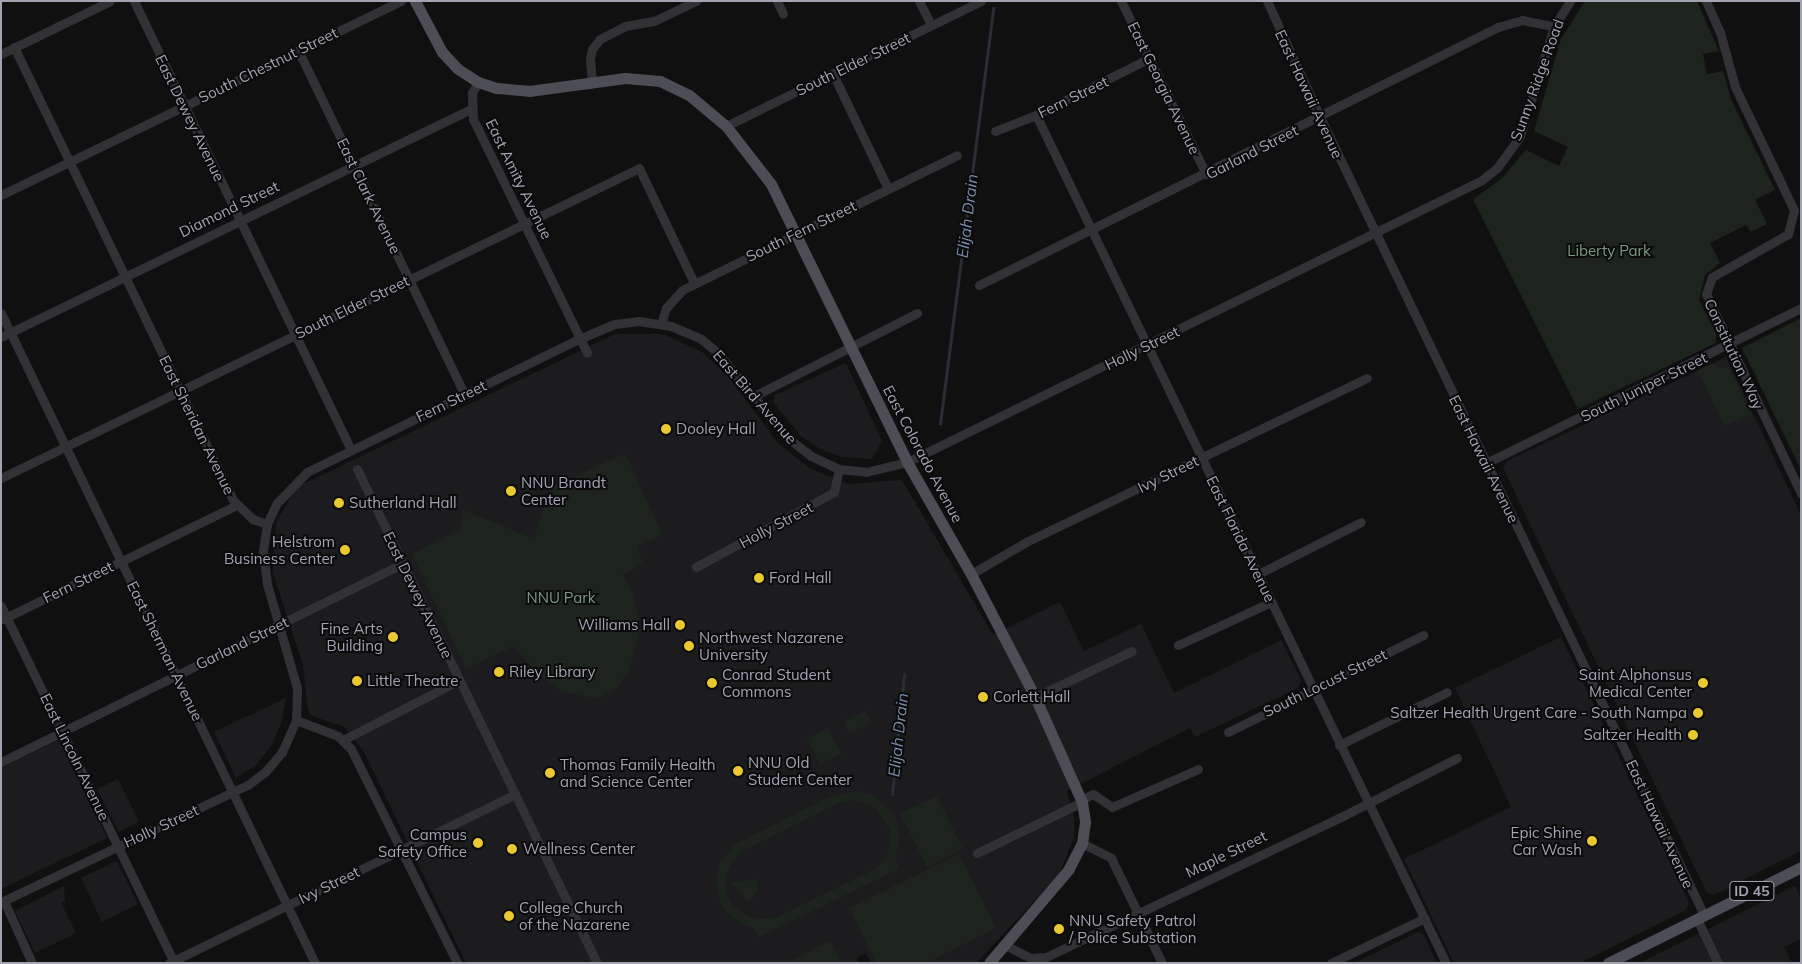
<!DOCTYPE html>
<style>
body{margin:0}
#map{position:relative;width:1802px;height:964px;overflow:hidden;background:#101011;font-family:Mulish,sans-serif}
div>[style]{position:absolute}
[style*='--x']{left:calc(var(--x)*1px);top:calc(var(--y)*1px);width:calc(var(--w)*1px);rotate:calc(var(--a)*1deg)}
.built>*{inset:0;background:#1c1c1e}
.green>*{inset:0;background:#1d241e}
.stream>*{height:2.5px;margin:-1.25px;padding:0 1.25px;transform-origin:1.25px;border-radius:1.25px;background:#292e36}
.minor>*{height:9px;margin:-4.5px;padding:0 4.5px;transform-origin:4.5px;border-radius:4.5px;background:#313136}
.major>*{height:11px;margin:-5.5px;padding:0 5.5px;transform-origin:5.5px;border-radius:5.5px;background:#4d4e55}
.dots>*{width:14px;height:14px;translate:-50% -50%;box-sizing:border-box;border:2px solid #0b0b0c;border-radius:50%}
span{translate:-50% -50%;white-space:nowrap;text-align:center;line-height:1.15;-webkit-text-stroke:4px #0b0b0c;paint-order:stroke}
.shield-label span{padding:1px 4px;background:#0b0b0c;border:1px solid;border-radius:4px;-webkit-text-stroke-width:0}
.shield-label{font-size:14px;color:#a2a4b2;font-weight:700}
.street-label{font-size:15px;color:#a2a4b2}
.park-label{font-size:15px;color:#799c81}
.poi-label{font-size:15px;color:#a2a4b2}
.left{translate:0 -50%;text-align:left}
.right{translate:-100% -50%;text-align:right}
.water-label{font-size:16px;color:#798cac;font-style:italic}
.frame{position:absolute;inset:0;border:2px solid #a2a4b2;pointer-events:none}
</style>
<div id="map">
<div class="built">
<div style="clip-path:polygon(615px 334px,663px 334px,702px 352px,730px 379px,778px 443px,809px 468px,848px 484px,902px 480px,993px 635px,1060px 602px,1084px 651px,1141px 624px,1174px 693px,1281px 640px,1301px 680px,1298px 688px,1195px 737px,1190px 728px,1067px 791px,1074px 816px,1074px 837px,1059px 875px,976px 963px,871px 963px,866px 953px,858px 957px,857px 963px,466px 963px,364px 752px,345px 727px,312px 716px,308px 710px,303px 665px,273px 573px,276px 522px,297px 487px)"></div>
<div style="clip-path:polygon(1726px 357px,1801px 515px,1801px 851px,1714px 895px,1707px 893px,1503px 468px,1507px 461px)"></div>
<div style="clip-path:polygon(846px 363px,882px 441px,872px 459px,842px 457px,820px 449px,801px 436px,773px 402px,775px 395px)"></div>
<div style="clip-path:polygon(1561px 637px,1689px 902px,1686px 910px,1580px 963px,1454px 963px,1404px 859px,1511px 807px,1455px 688px)"></div>
<div style="clip-path:polygon(286px 698px,281px 723px,272px 745px,256px 765px,236px 778px,214px 732px)"></div>
<div style="clip-path:polygon(59px 740px,107px 838px,1px 889px,1px 768px)"></div>
<div style="clip-path:polygon(118px 779px,139px 822px,119px 832px,97px 789px)"></div>
<div style="clip-path:polygon(117px 861px,138px 904px,102px 922px,81px 878px)"></div>
<div style="clip-path:polygon(64px 886px,65px 901px,61px 903px,76px 933px,35px 953px,15px 911px)"></div>
<div style="clip-path:polygon(1795px 886px,1801px 898px,1801px 939px,1784px 947px,1792px 963px,1639px 963px)"></div>
<div style="clip-path:polygon(1418px 932px,1423px 934px,1437px 963px,1354px 963px)"></div>
</div>
<div class="green">
<div style="clip-path:polygon(1585px 1px,1697px 1px,1719px 51px,1703px 54px,1707px 74px,1723px 71px,1731px 99px,1775px 190px,1755px 200px,1767px 224px,1751px 232px,1746px 225px,1710px 243px,1720px 263px,1705px 275px,1699px 300px,1716px 333px,1716px 343px,1578px 409px,1473px 199px,1501px 179px,1526px 150px,1559px 166px,1568px 147px,1534px 131px,1561px 39px)"></div>
<div style="clip-path:polygon(1801px 318px,1801px 470px,1742px 348px)"></div>
<div style="clip-path:polygon(1711px 364px,1730px 369px,1751px 414px,1724px 426px,1698px 370px)"></div>
<div style="clip-path:polygon(625px 453px,662px 534px,637px 547px,643px 562px,623px 575px,633px 594px,641px 630px,628px 673px,616px 689px,597px 699px,561px 691px,536px 672px,514px 646px,466px 669px,412px 554px,462px 528px,460px 523px,464px 518px,460px 508px,531px 538px,535px 535px,550px 488px)"></div>
<div style="clip-path:polygon(865px 711px,871px 723px,849px 733px,844px 721px)"></div>
<div style="clip-path:polygon(828px 728px,841px 754px,820px 764px,807px 738px)"></div>
<div style="clip-path:polygon(evenodd,857px 791px,874px 796px,894px 814px,900px 837px,895px 859px,900px 868px,759px 937px,755px 929px,740px 923px,727px 913px,719px 898px,716px 880px,721px 861px,734px 845px,831px 796px,857px 791px,853px 800px,876px 808px,890px 829px,889px 851px,876px 869px,773px 919px,750px 918px,735px 908px,728px 896px,725px 881px,729px 867px,739px 853px,838px 803px,853px 800px)"></div>
<div style="clip-path:polygon(937px 796px,963px 849px,927px 867px,900px 813px)"></div>
<div style="clip-path:polygon(959px 854px,996px 928px,926px 963px,876px 963px,849px 908px)"></div>
<div style="clip-path:polygon(757px 879px,757px 892px,749px 902px,732px 885px,733px 882px)"></div>
<div style="clip-path:polygon(831px 941px,841px 963px,786px 963px)"></div>
</div>
<div class="stream">
<div style="--x:940;--y:424;--w:419;--a:-82.7"></div>
<div style="--x:892;--y:795;--w:121;--a:-84.3"></div>
</div>
<div class="minor">
<div style="--x:134;--y:1;--w:499;--a:64.2"></div>
<div style="--x:777;--y:1;--w:14;--a:65"></div>
<div style="--x:919;--y:1;--w:27;--a:63"></div>
<div style="--x:1121;--y:1;--w:193;--a:63.8"></div>
<div style="--x:1267;--y:1;--w:128;--a:65.4"></div>
<div style="--x:1320;--y:117;--w:886;--a:64.3"></div>
<div style="--x:1706;--y:1;--w:34;--a:66"></div>
<div style="--x:1720;--y:32;--w:57;--a:74.7"></div>
<div style="--x:1735;--y:87;--w:136;--a:64.4"></div>
<div style="--x:1794;--y:210;--w:25;--a:104"></div>
<div style="--x:1788;--y:234;--w:87;--a:150.5"></div>
<div style="--x:1712;--y:277;--w:18;--a:109"></div>
<div style="--x:1706;--y:294;--w:221;--a:64.5"></div>
<div style="--x:14;--y:47;--w:503;--a:64.2"></div>
<div style="--x:233;--y:500;--w:28;--a:44"></div>
<div style="--x:253;--y:519;--w:15;--a:20"></div>
<div style="--x:298;--y:50;--w:383;--a:64.2"></div>
<div style="--x:1;--y:54;--w:121;--a:-25.9"></div>
<div style="--x:833;--y:74;--w:127;--a:64.4"></div>
<div style="--x:478;--y:82;--w:13;--a:119"></div>
<div style="--x:472;--y:93;--w:26;--a:88"></div>
<div style="--x:473;--y:119;--w:260;--a:64"></div>
<div style="--x:592;--y:82;--w:24;--a:-95"></div>
<div style="--x:590;--y:58;--w:9;--a:-77"></div>
<div style="--x:592;--y:49;--w:13;--a:-51"></div>
<div style="--x:600;--y:39;--w:28;--a:-27"></div>
<div style="--x:625;--y:26;--w:29;--a:-10"></div>
<div style="--x:654;--y:21;--w:47;--a:-25.5"></div>
<div style="--x:1036;--y:115;--w:942;--a:64.2"></div>
<div style="--x:726;--y:126;--w:284;--a:-26.1"></div>
<div style="--x:995;--y:131;--w:44;--a:-21.3"></div>
<div style="--x:1036;--y:115;--w:125;--a:-26.6"></div>
<div style="--x:1;--y:195;--w:445;--a:-25.9"></div>
<div style="--x:979;--y:285;--w:580;--a:-26.43"></div>
<div style="--x:1498;--y:27;--w:25;--a:-16"></div>
<div style="--x:1522;--y:20;--w:33;--a:11"></div>
<div style="--x:1;--y:313;--w:722;--a:64.22"></div>
<div style="--x:661;--y:324;--w:17;--a:-73"></div>
<div style="--x:666;--y:308;--w:24;--a:-48"></div>
<div style="--x:682;--y:290;--w:306;--a:-26.1"></div>
<div style="--x:1;--y:337;--w:522;--a:-25.88"></div>
<div style="--x:754;--y:396;--w:183;--a:-27"></div>
<div style="--x:1486;--y:463;--w:351;--a:-26.2"></div>
<div style="--x:357;--y:469;--w:549;--a:64.09"></div>
<div style="--x:1;--y:478;--w:709;--a:-25.91"></div>
<div style="--x:639;--y:168;--w:127;--a:64.4"></div>
<div style="--x:696;--y:567;--w:157;--a:-28.5"></div>
<div style="--x:834;--y:492;--w:24;--a:-78"></div>
<div style="--x:971;--y:574;--w:66;--a:-30.1"></div>
<div style="--x:1028;--y:541;--w:376;--a:-25.7"></div>
<div style="--x:1258;--y:574;--w:115;--a:-26.8"></div>
<div style="--x:1;--y:606;--w:397;--a:64.1"></div>
<div style="--x:3;--y:619;--w:260;--a:-26"></div>
<div style="--x:1178;--y:645;--w:102;--a:-24.8"></div>
<div style="--x:1035;--y:697;--w:107;--a:-25.4"></div>
<div style="--x:296;--y:720;--w:45;--a:20.9"></div>
<div style="--x:338;--y:736;--w:18;--a:45"></div>
<div style="--x:351;--y:749;--w:239;--a:63.6"></div>
<div style="--x:1228;--y:732;--w:218;--a:-26.4"></div>
<div style="--x:343;--y:740;--w:131;--a:-27.3"></div>
<div style="--x:1339;--y:745;--w:120;--a:-26.1"></div>
<div style="--x:1;--y:762;--w:447;--a:-26.3"></div>
<div style="--x:1081;--y:800;--w:13;--a:-27"></div>
<div style="--x:1093;--y:794;--w:23;--a:34"></div>
<div style="--x:1112;--y:807;--w:94;--a:-23.8"></div>
<div style="--x:1082;--y:843;--w:33;--a:27"></div>
<div style="--x:1111;--y:858;--w:117;--a:64.1"></div>
<div style="--x:977;--y:853;--w:117;--a:-25.9"></div>
<div style="--x:4;--y:901;--w:68;--a:65.7"></div>
<div style="--x:1;--y:902;--w:275;--a:-25.4"></div>
<div style="--x:249;--y:784;--w:21;--a:-37"></div>
<div style="--x:266;--y:771;--w:25;--a:-50"></div>
<div style="--x:282;--y:752;--w:35;--a:-66"></div>
<div style="--x:296;--y:720;--w:32;--a:-88"></div>
<div style="--x:297;--y:688;--w:108;--a:-106.1"></div>
<div style="--x:267;--y:584;--w:34;--a:-97"></div>
<div style="--x:263;--y:550;--w:26;--a:-81"></div>
<div style="--x:267;--y:524;--w:23;--a:-65"></div>
<div style="--x:277;--y:503;--w:43;--a:-45.9"></div>
<div style="--x:307;--y:472;--w:303;--a:-26.1"></div>
<div style="--x:579;--y:339;--w:39;--a:-23"></div>
<div style="--x:615;--y:324;--w:24;--a:-7"></div>
<div style="--x:639;--y:321;--w:32;--a:9"></div>
<div style="--x:671;--y:326;--w:33;--a:23"></div>
<div style="--x:701;--y:339;--w:21;--a:39"></div>
<div style="--x:717;--y:352;--w:112;--a:50.5"></div>
<div style="--x:788;--y:438;--w:29;--a:38"></div>
<div style="--x:811;--y:456;--w:31;--a:25"></div>
<div style="--x:839;--y:469;--w:27;--a:6"></div>
<div style="--x:866;--y:472;--w:42;--a:-13.7"></div>
<div style="--x:907;--y:462;--w:640;--a:-26.12"></div>
<div style="--x:1482;--y:180;--w:19;--a:-39"></div>
<div style="--x:1497;--y:168;--w:39;--a:-54"></div>
<div style="--x:1520;--y:136;--w:115;--a:-72.8"></div>
<div style="--x:1554;--y:26;--w:30;--a:-57"></div>
<div style="--x:1697;--y:919;--w:49;--a:64.5"></div>
<div style="--x:1007;--y:946;--w:27;--a:27"></div>
<div style="--x:1031;--y:958;--w:15;--a:-4"></div>
<div style="--x:1046;--y:957;--w:329;--a:-25.4"></div>
<div style="--x:1343;--y:816;--w:128;--a:-27"></div>
<div style="--x:169;--y:963;--w:385;--a:-26"></div>
<div style="--x:1331;--y:963;--w:104;--a:-25.6"></div>
</div>
<div class="major">
<div style="--x:415;--y:1;--w:58;--a:62.1"></div>
<div style="--x:442;--y:52;--w:23;--a:47"></div>
<div style="--x:458;--y:69;--w:24;--a:33"></div>
<div style="--x:478;--y:82;--w:20;--a:18"></div>
<div style="--x:497;--y:88;--w:32;--a:5"></div>
<div style="--x:529;--y:91;--w:97;--a:-7.7"></div>
<div style="--x:625;--y:78;--w:35;--a:5"></div>
<div style="--x:660;--y:81;--w:32;--a:26"></div>
<div style="--x:689;--y:95;--w:48;--a:40"></div>
<div style="--x:726;--y:126;--w:73;--a:52.2"></div>
<div style="--x:771;--y:184;--w:309;--a:63.9"></div>
<div style="--x:907;--y:462;--w:129;--a:60.3"></div>
<div style="--x:971;--y:574;--w:139;--a:62.5"></div>
<div style="--x:1035;--y:697;--w:115;--a:65.9"></div>
<div style="--x:1082;--y:802;--w:20;--a:81"></div>
<div style="--x:1085;--y:822;--w:21;--a:98"></div>
<div style="--x:1082;--y:843;--w:29;--a:117"></div>
<div style="--x:1069;--y:869;--w:123;--a:130.4"></div>
<div style="--x:1608;--y:963;--w:216;--a:-26.4"></div>
</div>
<div class="dots">
<div style="left:666px;top:429px;background:#e9c830"></div>
<div style="left:511px;top:491px;background:#e9c830"></div>
<div style="left:339px;top:503px;background:#e9c830"></div>
<div style="left:345px;top:550px;background:#e9c830"></div>
<div style="left:759px;top:578px;background:#e9c830"></div>
<div style="left:680px;top:625px;background:#e9c830"></div>
<div style="left:393px;top:637px;background:#e9c830"></div>
<div style="left:689px;top:646px;background:#e9c830"></div>
<div style="left:499px;top:672px;background:#e9c830"></div>
<div style="left:357px;top:681px;background:#e9c830"></div>
<div style="left:712px;top:683px;background:#e9c830"></div>
<div style="left:1703px;top:683px;background:#e9c830"></div>
<div style="left:983px;top:697px;background:#e9c830"></div>
<div style="left:1698px;top:713px;background:#e9c830"></div>
<div style="left:1693px;top:735px;background:#e9c830"></div>
<div style="left:738px;top:771px;background:#e9c830"></div>
<div style="left:550px;top:773px;background:#e9c830"></div>
<div style="left:1592px;top:841px;background:#e9c830"></div>
<div style="left:478px;top:843px;background:#e9c830"></div>
<div style="left:512px;top:849px;background:#e9c830"></div>
<div style="left:509px;top:916px;background:#e9c830"></div>
<div style="left:1059px;top:929px;background:#e9c830"></div>
</div>
<div class="shield-label">
<span style="left:1752px;top:891px">ID 45</span>
</div>
<div class="street-label">
<span style="left:853px;top:64px;rotate:-26deg">South Elder Street</span>
<span style="left:268px;top:65px;rotate:-26deg">South Chestnut Street</span>
<span style="left:1537px;top:80px;rotate:-70deg">Sunny Ridge Road</span>
<span style="left:1164px;top:88px;rotate:64deg">East Georgia Avenue</span>
<span style="left:1309px;top:94px;rotate:65deg">East Hawaii Avenue</span>
<span style="left:1073px;top:97px;rotate:-26deg">Fern Street</span>
<span style="left:190px;top:118px;rotate:64deg">East Dewey Avenue</span>
<span style="left:1252px;top:152px;rotate:-27deg">Garland Street</span>
<span style="left:519px;top:179px;rotate:64deg">East Amity Avenue</span>
<span style="left:369px;top:196px;rotate:64deg">East Clark Avenue</span>
<span style="left:229px;top:209px;rotate:-26deg">Diamond Street</span>
<span style="left:801px;top:231px;rotate:-26deg">South Fern Street</span>
<span style="left:352px;top:307px;rotate:-26deg">South Elder Street</span>
<span style="left:1142px;top:348px;rotate:-26deg">Holly Street</span>
<span style="left:1734px;top:354px;rotate:65deg">Constitution Way</span>
<span style="left:1644px;top:387px;rotate:-26deg">South Juniper Street</span>
<span style="left:755px;top:397px;rotate:49deg">East Bird Avenue</span>
<span style="left:451px;top:401px;rotate:-26deg">Fern Street</span>
<span style="left:197px;top:425px;rotate:64deg">East Sheridan Avenue</span>
<span style="left:923px;top:454px;rotate:62deg">East Colorado Avenue</span>
<span style="left:1484px;top:459px;rotate:64deg">East Hawaii Avenue</span>
<span style="left:1168px;top:474px;rotate:-26deg">Ivy Street</span>
<span style="left:776px;top:525px;rotate:-28deg">Holly Street</span>
<span style="left:1241px;top:539px;rotate:64deg">East Florida Avenue</span>
<span style="left:78px;top:582px;rotate:-26deg">Fern Street</span>
<span style="left:418px;top:595px;rotate:64deg">East Dewey Avenue</span>
<span style="left:242px;top:643px;rotate:-26deg">Garland Street</span>
<span style="left:165px;top:651px;rotate:64deg">East Sherman Avenue</span>
<span style="left:1325px;top:683px;rotate:-26deg">South Locust Street</span>
<span style="left:75px;top:757px;rotate:64deg">East Lincoln Avenue</span>
<span style="left:1660px;top:824px;rotate:65deg">East Hawaii Avenue</span>
<span style="left:161px;top:826px;rotate:-25deg">Holly Street</span>
<span style="left:1226px;top:854px;rotate:-26deg">Maple Street</span>
<span style="left:329px;top:885px;rotate:-26deg">Ivy Street</span>
</div>
<div class="park-label">
<span style="left:1609px;top:251px">Liberty Park</span>
<span style="left:561px;top:598px">NNU Park</span>
</div>
<div class="poi-label">
<span class="left" style="left:676px;top:429px">Dooley Hall</span>
<span class="left" style="left:521px;top:491px">NNU Brandt<br>Center</span>
<span class="left" style="left:349px;top:503px">Sutherland Hall</span>
<span class="right" style="left:335px;top:550px">Helstrom<br>Business Center</span>
<span class="left" style="left:769px;top:578px">Ford Hall</span>
<span class="right" style="left:670px;top:625px">Williams Hall</span>
<span class="right" style="left:383px;top:637px">Fine Arts<br>Building</span>
<span class="left" style="left:699px;top:646px">Northwest Nazarene<br>University</span>
<span class="left" style="left:509px;top:672px">Riley Library</span>
<span class="left" style="left:722px;top:683px">Conrad Student<br>Commons</span>
<span class="right" style="left:1692px;top:683px">Saint Alphonsus<br>Medical Center</span>
<span class="left" style="left:367px;top:681px">Little Theatre</span>
<span class="left" style="left:993px;top:697px">Corlett Hall</span>
<span class="right" style="left:1687px;top:713px">Saltzer Health Urgent Care - South Nampa</span>
<span class="right" style="left:1682px;top:735px">Saltzer Health</span>
<span class="left" style="left:748px;top:771px">NNU Old<br>Student Center</span>
<span class="left" style="left:560px;top:773px">Thomas Family Health<br>and Science Center</span>
<span class="right" style="left:1582px;top:841px">Epic Shine<br>Car Wash</span>
<span class="right" style="left:467px;top:843px">Campus<br>Safety Office</span>
<span class="left" style="left:523px;top:849px">Wellness Center</span>
<span class="left" style="left:519px;top:916px">College Church<br>of the Nazarene</span>
<span class="left" style="left:1069px;top:929px">NNU Safety Patrol<br>/ Police Substation</span>
</div>
<div class="water-label">
<span style="left:967px;top:216px;rotate:-83deg">Elijah Drain</span>
<span style="left:898px;top:735px;rotate:-84deg">Elijah Drain</span>
</div>
<div class="frame"></div>
</div>
